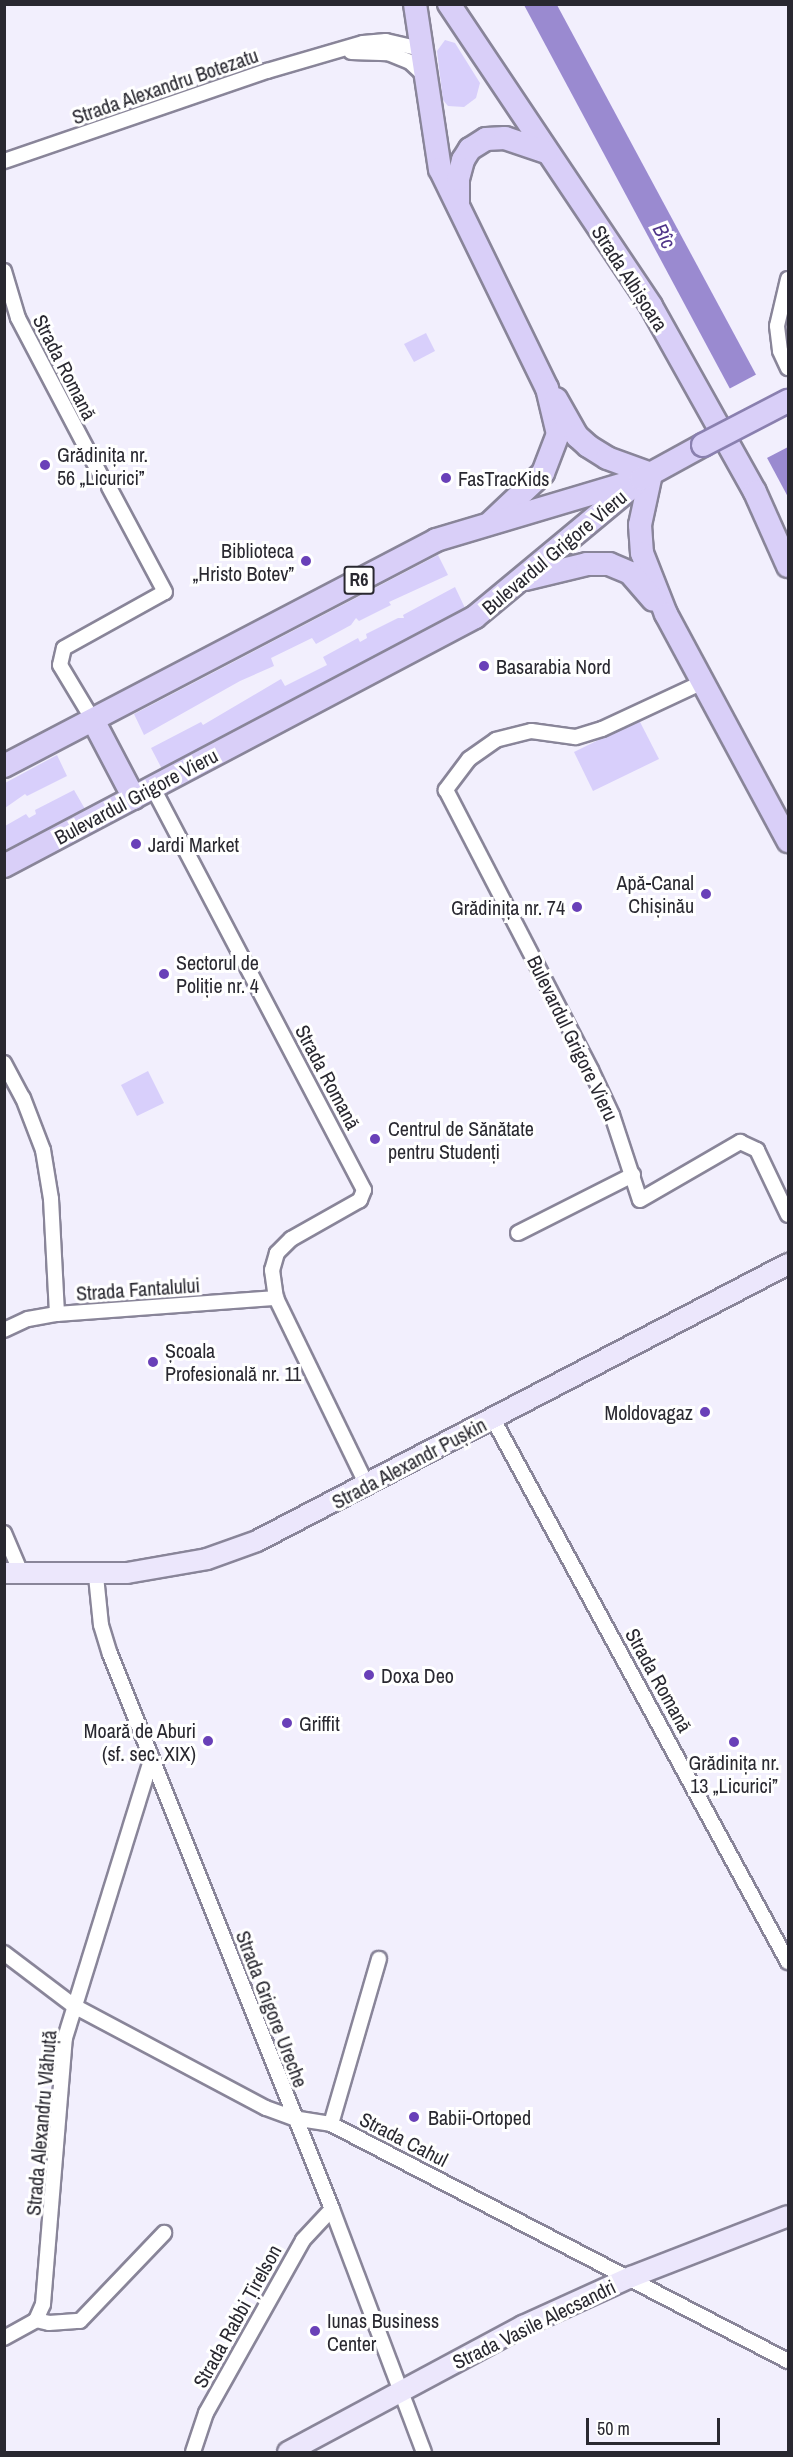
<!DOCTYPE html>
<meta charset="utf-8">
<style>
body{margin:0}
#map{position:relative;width:793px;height:2457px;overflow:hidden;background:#f2effd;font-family:"Archivo Narrow",sans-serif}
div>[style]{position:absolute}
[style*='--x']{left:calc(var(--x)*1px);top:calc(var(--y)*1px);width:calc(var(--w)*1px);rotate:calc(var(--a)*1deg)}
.green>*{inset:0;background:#d8cffb}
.water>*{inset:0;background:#9a8ad0}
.pier>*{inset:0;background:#f2effd}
.roads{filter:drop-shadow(2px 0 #898599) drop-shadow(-2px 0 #898599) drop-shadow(0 2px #898599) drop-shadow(0 -2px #898599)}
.minor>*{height:14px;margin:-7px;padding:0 7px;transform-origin:7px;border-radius:7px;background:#fff}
.secondary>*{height:20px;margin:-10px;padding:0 10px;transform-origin:10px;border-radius:10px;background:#ece7fc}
.primary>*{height:22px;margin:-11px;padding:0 11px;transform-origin:11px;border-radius:11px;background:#d9cff8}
.bridges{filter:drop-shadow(2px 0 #8a80af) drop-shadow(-2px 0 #8a80af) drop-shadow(0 2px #8a80af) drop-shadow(0 -2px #8a80af)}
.primary-bridge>*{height:22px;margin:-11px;padding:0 11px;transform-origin:11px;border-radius:11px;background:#d9cff8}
.dots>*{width:16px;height:16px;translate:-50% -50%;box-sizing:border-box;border:3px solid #fff;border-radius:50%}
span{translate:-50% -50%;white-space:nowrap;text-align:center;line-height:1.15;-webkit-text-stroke:6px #fff;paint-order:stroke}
.shield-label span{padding:2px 4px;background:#fff;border:2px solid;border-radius:4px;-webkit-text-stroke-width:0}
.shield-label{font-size:18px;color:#292830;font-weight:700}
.street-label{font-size:20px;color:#292830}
.poi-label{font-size:20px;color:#292830}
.left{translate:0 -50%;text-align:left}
.right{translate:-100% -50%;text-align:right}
.water-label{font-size:21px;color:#503589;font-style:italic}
.frame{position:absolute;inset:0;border:6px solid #292830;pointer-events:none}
.scale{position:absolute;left:586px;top:2418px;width:134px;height:27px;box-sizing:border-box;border:3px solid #292830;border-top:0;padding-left:8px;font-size:18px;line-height:21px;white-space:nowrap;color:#292830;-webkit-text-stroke:4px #fff;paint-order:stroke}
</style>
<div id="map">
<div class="green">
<div style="clip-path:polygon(445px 40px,455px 43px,480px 83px,476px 98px,464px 107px,448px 106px,443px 100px,437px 51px)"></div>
<div style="clip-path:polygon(426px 333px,435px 351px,414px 362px,404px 344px)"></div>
<div style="clip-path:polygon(438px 555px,448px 575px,389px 602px,391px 605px,359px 621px,356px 618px,351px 625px,316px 644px,312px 638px,271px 658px,274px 666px,240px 681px,144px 735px,134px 714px)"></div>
<div style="clip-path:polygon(455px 587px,465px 608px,162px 769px,151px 748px,201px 722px,203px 725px,281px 679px,285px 686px,327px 665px,323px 657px,358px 638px,360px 642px,367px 638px,366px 634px,398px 618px,404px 618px,403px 615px)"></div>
<div style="clip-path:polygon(639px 720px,659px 759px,593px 791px,574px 752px)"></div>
<div style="clip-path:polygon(57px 755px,67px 776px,27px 796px,25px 794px,5px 808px,5px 783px)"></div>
<div style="clip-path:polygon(74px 790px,85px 809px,5px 851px,5px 826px,26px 814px,29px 818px,36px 814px,35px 810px)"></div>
<div style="clip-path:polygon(148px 1071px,164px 1103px,137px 1116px,121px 1085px)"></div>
</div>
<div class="water">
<div style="clip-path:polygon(524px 5px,557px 5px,788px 434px,788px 497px)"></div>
</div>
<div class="pier">
<div style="clip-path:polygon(759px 373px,788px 427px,788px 447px,765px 459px,727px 390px)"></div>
</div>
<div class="roads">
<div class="minor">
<div style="--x:351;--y:52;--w:37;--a:2"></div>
<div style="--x:388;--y:53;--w:24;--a:22"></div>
<div style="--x:410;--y:62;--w:22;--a:43"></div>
<div style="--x:4;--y:161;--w:278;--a:-18.9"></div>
<div style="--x:267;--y:71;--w:100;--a:-16.3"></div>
<div style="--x:363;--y:43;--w:23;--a:-5"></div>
<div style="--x:386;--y:41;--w:40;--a:13"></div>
<div style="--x:4;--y:271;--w:49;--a:73.4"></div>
<div style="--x:18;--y:318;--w:178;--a:62.3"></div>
<div style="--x:788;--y:279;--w:48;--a:103.2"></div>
<div style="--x:777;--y:326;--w:25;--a:83"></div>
<div style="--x:780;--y:351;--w:19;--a:65"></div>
<div style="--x:703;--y:682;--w:111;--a:155"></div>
<div style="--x:602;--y:729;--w:28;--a:163"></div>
<div style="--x:575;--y:737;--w:44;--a:-172.2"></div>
<div style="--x:531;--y:731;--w:36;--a:166"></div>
<div style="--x:496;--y:740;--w:33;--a:145"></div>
<div style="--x:469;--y:759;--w:39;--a:127"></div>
<div style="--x:446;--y:790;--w:315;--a:62.6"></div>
<div style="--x:591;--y:1070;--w:50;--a:65"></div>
<div style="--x:612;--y:1115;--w:89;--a:71.8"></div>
<div style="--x:640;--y:1200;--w:116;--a:-30.1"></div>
<div style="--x:740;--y:1142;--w:19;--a:25"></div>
<div style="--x:757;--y:1150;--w:72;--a:64.5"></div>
<div style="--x:93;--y:720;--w:64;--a:-121"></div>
<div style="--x:60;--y:665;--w:17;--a:-77"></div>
<div style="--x:64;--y:648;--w:115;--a:-29"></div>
<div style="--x:165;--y:592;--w:119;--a:-118.1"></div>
<div style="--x:153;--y:788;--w:454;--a:62.3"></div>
<div style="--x:364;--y:1190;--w:11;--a:112"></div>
<div style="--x:360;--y:1200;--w:79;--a:150.5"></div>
<div style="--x:291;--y:1239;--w:20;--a:135"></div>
<div style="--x:277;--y:1253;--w:18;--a:106"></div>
<div style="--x:272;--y:1270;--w:28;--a:82"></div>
<div style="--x:276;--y:1298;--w:208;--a:64.1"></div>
<div style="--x:4;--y:1063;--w:40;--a:62"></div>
<div style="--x:23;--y:1098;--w:56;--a:69"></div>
<div style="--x:43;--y:1150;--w:50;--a:80.7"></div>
<div style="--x:51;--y:1199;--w:115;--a:87"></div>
<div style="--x:518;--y:1233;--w:129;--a:-26.8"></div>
<div style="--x:4;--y:1330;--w:26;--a:-25"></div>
<div style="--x:28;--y:1319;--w:29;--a:-10"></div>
<div style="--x:57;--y:1314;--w:220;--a:-4.2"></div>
<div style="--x:493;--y:1419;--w:618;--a:61.49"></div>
<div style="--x:4;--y:1533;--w:43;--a:67"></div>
<div style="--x:96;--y:1576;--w:49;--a:84.2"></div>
<div style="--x:101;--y:1625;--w:30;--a:73"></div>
<div style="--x:110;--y:1654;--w:598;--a:68.2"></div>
<div style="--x:332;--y:2209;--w:260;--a:69.3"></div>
<div style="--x:4;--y:1953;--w:88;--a:37.1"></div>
<div style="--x:74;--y:2006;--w:217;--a:28"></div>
<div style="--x:266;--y:2108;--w:29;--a:20"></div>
<div style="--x:293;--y:2118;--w:38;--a:9"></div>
<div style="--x:331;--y:2124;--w:515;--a:27.41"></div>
<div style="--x:331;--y:2124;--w:172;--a:-73.8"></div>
<div style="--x:36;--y:2320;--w:13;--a:13"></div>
<div style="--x:49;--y:2323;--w:31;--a:-4"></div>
<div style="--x:80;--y:2321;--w:122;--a:-46.3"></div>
<div style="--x:4;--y:2338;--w:37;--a:-29"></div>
<div style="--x:36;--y:2320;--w:17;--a:-66"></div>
<div style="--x:43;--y:2304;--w:267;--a:-85.3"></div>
<div style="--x:65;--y:2038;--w:291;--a:-72.8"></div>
<div style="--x:193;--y:2452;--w:41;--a:-71.6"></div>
<div style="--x:206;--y:2413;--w:198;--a:-60.7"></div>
<div style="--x:303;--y:2240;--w:42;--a:-46.9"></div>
</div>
<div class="secondary">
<div style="--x:4;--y:1573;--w:123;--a:0"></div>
<div style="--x:127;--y:1573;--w:81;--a:-9.9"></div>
<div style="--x:207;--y:1559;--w:53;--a:-19.8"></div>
<div style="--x:257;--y:1541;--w:599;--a:-27.55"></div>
<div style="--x:288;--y:2452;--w:267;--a:-28.2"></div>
<div style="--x:523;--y:2326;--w:119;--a:-24.4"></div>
<div style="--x:631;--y:2277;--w:168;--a:-21.2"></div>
</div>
<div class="primary">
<div style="--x:415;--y:4;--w:167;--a:81.4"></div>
<div style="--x:440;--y:169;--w:244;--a:64"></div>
<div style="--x:547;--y:388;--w:47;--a:76.6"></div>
<div style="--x:558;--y:434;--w:42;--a:111"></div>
<div style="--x:543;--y:473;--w:71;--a:136.7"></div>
<div style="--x:449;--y:4;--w:363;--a:56.2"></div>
<div style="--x:651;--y:306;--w:213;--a:60.8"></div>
<div style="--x:755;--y:492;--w:81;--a:66"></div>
<div style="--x:458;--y:202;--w:23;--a:-90"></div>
<div style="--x:458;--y:179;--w:20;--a:-75"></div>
<div style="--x:463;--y:160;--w:13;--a:-58"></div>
<div style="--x:470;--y:149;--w:19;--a:-32"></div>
<div style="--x:486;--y:139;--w:19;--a:-3"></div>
<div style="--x:505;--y:138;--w:43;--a:18.9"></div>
<div style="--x:556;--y:399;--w:43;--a:60.4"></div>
<div style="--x:577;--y:436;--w:15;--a:42"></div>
<div style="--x:588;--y:446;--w:22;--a:32"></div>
<div style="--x:607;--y:458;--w:47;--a:20"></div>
<div style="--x:651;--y:474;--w:52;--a:102.2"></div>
<div style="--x:640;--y:525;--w:28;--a:86"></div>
<div style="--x:642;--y:553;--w:66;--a:68.5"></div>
<div style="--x:666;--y:614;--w:258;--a:61.7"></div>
<div style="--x:525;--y:579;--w:64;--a:-13.6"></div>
<div style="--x:587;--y:564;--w:22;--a:0"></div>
<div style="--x:609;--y:564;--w:23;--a:23"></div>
<div style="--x:630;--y:573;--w:35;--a:49"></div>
<div style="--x:93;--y:720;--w:88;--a:62.3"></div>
<div style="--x:4;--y:766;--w:488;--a:-27.6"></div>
<div style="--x:436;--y:540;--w:203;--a:-16.6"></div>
<div style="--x:4;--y:866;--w:533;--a:-27.86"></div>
<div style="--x:475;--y:617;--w:216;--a:-39.7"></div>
<div style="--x:641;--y:479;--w:71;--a:-28.7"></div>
</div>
</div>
<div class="bridges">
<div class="primary-bridge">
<div style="--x:703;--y:445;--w:96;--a:-27.4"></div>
</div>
</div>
<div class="dots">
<div style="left:45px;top:465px;background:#6940b8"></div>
<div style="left:446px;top:478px;background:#6940b8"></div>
<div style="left:306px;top:561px;background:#6940b8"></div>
<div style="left:484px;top:666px;background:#6940b8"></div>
<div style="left:136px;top:844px;background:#6940b8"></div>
<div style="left:706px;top:894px;background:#6940b8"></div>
<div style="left:577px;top:907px;background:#6940b8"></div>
<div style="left:164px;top:974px;background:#6940b8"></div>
<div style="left:375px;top:1139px;background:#6940b8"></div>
<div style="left:153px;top:1362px;background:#6940b8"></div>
<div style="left:705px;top:1412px;background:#6940b8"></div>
<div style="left:369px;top:1675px;background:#6940b8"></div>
<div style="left:287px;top:1723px;background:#6940b8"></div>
<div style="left:208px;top:1741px;background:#6940b8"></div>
<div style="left:734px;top:1742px;background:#6940b8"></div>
<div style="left:414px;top:2117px;background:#6940b8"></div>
<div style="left:315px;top:2331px;background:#6940b8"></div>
</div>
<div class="shield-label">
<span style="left:359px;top:580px">R6</span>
</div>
<div class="street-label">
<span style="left:165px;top:86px;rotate:-19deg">Strada Alexandru Botezatu</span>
<span style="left:630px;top:278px;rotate:57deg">Strada Albișoara</span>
<span style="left:65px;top:367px;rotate:63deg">Strada Romană</span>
<span style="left:554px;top:552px;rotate:-40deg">Bulevardul Grigore Vieru</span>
<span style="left:136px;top:796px;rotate:-28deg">Bulevardul Grigore Vieru</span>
<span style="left:573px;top:1038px;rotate:64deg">Bulevardul Grigore Vieru</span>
<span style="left:328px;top:1077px;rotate:62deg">Strada Romană</span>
<span style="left:138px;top:1289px;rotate:-4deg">Strada Fantalului</span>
<span style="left:409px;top:1463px;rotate:-28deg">Strada Alexandr Pușkin</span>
<span style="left:659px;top:1680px;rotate:61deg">Strada Romană</span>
<span style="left:272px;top:2009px;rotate:69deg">Strada Grigore Ureche</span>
<span style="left:41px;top:2123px;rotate:-85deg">Strada Alexandru Vlăhuță</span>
<span style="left:404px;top:2139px;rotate:27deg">Strada Cahul</span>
<span style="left:237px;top:2316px;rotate:-61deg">Strada Rabbi Țirelson</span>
<span style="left:534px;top:2324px;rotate:-26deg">Strada Vasile Alecsandri</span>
</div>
<div class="poi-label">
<span class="left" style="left:57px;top:466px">Grădinița nr.<br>56 „Licurici”</span>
<span class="left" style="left:458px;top:478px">FasTracKids</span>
<span class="right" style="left:294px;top:562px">Biblioteca<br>„Hristo Botev”</span>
<span class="left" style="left:496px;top:666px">Basarabia Nord</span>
<span class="left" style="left:148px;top:844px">Jardi Market</span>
<span class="right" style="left:694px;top:894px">Apă-Canal<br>Chișinău</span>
<span class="right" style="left:565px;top:907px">Grădinița nr. 74</span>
<span class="left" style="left:176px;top:974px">Sectorul de<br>Poliție nr. 4</span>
<span class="left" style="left:388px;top:1140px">Centrul de Sănătate<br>pentru Studenți</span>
<span class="left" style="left:165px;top:1362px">Școala<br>Profesională nr. 11</span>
<span class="right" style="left:693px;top:1412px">Moldovagaz</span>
<span class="left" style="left:381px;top:1675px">Doxa Deo</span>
<span class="left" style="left:299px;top:1723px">Griffit</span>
<span class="right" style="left:196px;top:1742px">Moară de Aburi<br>(sf. sec. XIX)</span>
<span style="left:734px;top:1774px">Grădinița nr.<br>13 „Licurici”</span>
<span class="left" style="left:428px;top:2117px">Babii-Ortoped</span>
<span class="left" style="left:327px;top:2332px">Iunas Business<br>Center</span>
</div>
<div class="water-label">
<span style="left:664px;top:236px;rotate:62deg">Bîc</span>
</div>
<div class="frame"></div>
<div class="scale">50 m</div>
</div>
